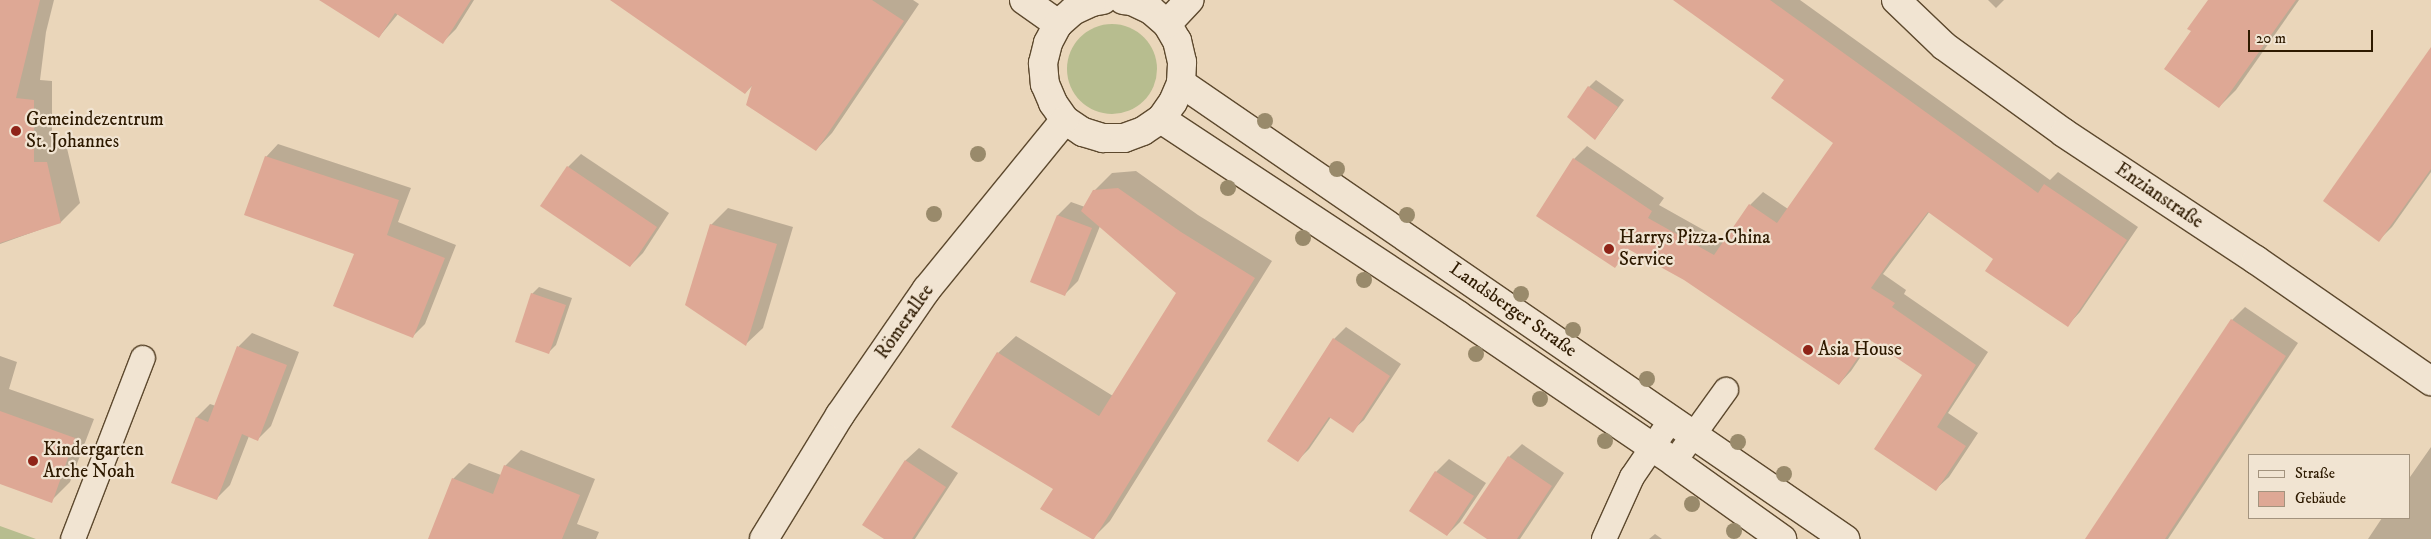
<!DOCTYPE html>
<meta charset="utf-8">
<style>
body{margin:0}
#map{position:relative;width:2431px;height:539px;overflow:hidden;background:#ead6ba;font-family:"IM FELL DW Pica",serif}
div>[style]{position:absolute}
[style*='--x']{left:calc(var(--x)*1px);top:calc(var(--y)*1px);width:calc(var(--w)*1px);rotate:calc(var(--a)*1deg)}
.green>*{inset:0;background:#b7bd8f}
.round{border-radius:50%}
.shadow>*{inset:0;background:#0003}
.building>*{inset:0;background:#dea895}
.roads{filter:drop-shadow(1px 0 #5d492e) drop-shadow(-1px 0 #5d492e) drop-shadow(0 1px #5d492e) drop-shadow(0 -1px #5d492e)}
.lane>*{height:24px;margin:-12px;padding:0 12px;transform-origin:12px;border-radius:12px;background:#f1e4d2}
.street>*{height:28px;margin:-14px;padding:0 14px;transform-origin:14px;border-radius:14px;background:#f1e4d2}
.secondary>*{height:28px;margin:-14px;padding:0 14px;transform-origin:14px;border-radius:14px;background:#f1e4d2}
.trees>*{width:16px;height:16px;margin:-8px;border-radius:50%;background:#998a6b}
.dots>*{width:14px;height:14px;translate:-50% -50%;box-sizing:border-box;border:2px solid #f1e4d2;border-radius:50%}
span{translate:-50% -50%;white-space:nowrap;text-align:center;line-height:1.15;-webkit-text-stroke:4.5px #f1e4d2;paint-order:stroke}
.poi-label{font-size:19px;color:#2e1a00}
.left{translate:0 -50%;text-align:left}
.street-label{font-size:19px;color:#2e1a00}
.legend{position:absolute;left:2248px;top:454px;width:162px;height:65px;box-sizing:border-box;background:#f1e4d2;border:1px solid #a3937e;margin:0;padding:6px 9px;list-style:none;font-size:15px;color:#2e1a00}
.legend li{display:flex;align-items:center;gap:10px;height:25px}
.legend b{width:25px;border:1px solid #a3937e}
.scale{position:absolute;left:2248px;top:30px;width:125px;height:22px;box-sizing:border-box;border:2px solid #2e1a00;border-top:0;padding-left:6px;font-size:15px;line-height:18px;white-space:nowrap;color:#2e1a00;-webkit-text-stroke:4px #f1e4d2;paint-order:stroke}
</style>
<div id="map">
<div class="green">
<div class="round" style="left:1067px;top:24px;width:90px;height:90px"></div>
<div style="clip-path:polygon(0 526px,36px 539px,0 539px)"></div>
</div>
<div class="shadow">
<div style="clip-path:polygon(0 0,54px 0,46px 32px,40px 80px,52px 81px,52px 143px,66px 144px,80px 203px,61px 222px,0 244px)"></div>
<div style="clip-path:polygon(349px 0,474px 0,456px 29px,443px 42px,398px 14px,379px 37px)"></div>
<div style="clip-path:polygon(633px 0,913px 0,919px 4px,832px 133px,816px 150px,753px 85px,745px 93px)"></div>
<div style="clip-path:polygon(1687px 0,1800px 0,2050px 180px,2058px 172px,2138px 227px,2080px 312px,2068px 325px,1995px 259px,1930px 211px,1883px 274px,1906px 290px,1904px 294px,1988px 352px,1948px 413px,1978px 433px,1949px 477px,1936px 489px,1924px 375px,1872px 340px,1851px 371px,1839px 384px,1685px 279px,1630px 249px,1615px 267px,1574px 159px,1587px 146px,1664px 198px,1659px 205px,1725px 242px,1750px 205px,1763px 192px,1788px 209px,1835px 143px,1785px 79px)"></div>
<div style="clip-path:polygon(1988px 0,2004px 0,1996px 8px)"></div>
<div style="clip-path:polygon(2214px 0,2299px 0,2236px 90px,2219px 107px)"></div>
<div style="clip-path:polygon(2431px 51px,2431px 172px,2392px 227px,2379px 240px)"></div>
<div style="clip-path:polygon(1596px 80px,1624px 100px,1595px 139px,1589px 87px)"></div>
<div style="clip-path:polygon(278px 144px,411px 188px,398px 222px,456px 245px,425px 324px,413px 336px,356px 253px,266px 157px)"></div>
<div style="clip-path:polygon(581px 154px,669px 213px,643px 253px,630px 266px,542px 206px,568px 167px)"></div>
<div style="clip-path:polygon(1136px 171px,1198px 215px,1272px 261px,1110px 521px,1093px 538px,1055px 489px,998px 353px,1016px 336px,1113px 396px,1178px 292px,1100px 226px,1078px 281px,1065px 294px,1032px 281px,1058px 215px,1071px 202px,1085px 207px,1094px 191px,1112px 173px)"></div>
<div style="clip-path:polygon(728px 208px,793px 227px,763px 328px,746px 344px,711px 225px)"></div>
<div style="clip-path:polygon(539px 287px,572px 298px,556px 345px,549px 352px,532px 294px)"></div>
<div style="clip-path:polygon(2245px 307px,2298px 343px,2168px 539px,2086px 539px,2232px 320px)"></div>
<div style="clip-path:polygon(1346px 327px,1401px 364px,1364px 420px,1352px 431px,1331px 417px,1309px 449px,1298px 460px,1334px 339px)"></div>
<div style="clip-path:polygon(252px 333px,299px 352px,271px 426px,258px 439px,249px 436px,230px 485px,217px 498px,173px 482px,197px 417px,210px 404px,216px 406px,239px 346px)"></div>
<div style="clip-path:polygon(0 356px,17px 362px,9px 389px,94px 419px,70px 482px,51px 501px,0 483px)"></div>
<div style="clip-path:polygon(1522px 444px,1564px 473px,1520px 539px,1489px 539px,1509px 457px)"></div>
<div style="clip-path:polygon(2431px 447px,2431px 539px,2368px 539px,2382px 518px,2410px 518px,2410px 477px)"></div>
<div style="clip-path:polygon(919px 448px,958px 473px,915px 539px,886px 539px,906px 460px)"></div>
<div style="clip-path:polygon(521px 450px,595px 479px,577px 524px,599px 532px,596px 539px,436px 539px,453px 479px,469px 463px,501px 475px,505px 466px)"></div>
<div style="clip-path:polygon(1449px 459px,1486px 483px,1460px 522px,1447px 535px,1411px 511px,1436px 472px)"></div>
<div style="clip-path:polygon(1655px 534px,1662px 539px,1649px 539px)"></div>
</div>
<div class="building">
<div style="clip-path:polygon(0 0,40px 0,16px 98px,34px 100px,34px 162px,47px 162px,61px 223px,0 243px)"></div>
<div style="clip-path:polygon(319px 0,471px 0,443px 44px,395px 13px,379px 38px)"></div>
<div style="clip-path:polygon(610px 0,872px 0,904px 21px,816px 151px,746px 105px,752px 85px,745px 94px)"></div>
<div style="clip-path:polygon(1673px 0,1770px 0,2038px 193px,2044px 184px,2127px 240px,2068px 327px,1985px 271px,1993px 259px,1928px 212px,1891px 259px,1871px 288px,1895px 303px,1892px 307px,1976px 365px,1937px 427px,1966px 446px,1936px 491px,1874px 449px,1922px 375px,1870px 340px,1839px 385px,1684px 280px,1628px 249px,1615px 268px,1536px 216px,1573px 158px,1652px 211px,1648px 218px,1714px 255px,1749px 204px,1777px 223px,1833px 143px,1771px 98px,1784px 80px)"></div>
<div style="clip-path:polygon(2208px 0,2296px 0,2219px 108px,2164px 69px,2191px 31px,2187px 29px)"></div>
<div style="clip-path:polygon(2431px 47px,2431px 169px,2379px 242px,2323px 201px)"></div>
<div style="clip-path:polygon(1588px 86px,1618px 107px,1595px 140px,1567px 117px)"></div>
<div style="clip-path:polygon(265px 156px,399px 200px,387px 235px,445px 258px,413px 338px,333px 306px,354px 254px,244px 215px)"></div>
<div style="clip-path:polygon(567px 166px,657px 227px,630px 267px,540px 206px)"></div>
<div style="clip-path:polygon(1118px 188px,1181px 232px,1255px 278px,1094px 539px,1092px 539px,1040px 509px,1053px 489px,951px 427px,997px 352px,1099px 416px,1176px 293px,1081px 211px,1093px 190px)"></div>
<div style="clip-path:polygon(1057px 215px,1092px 228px,1065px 296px,1030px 282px)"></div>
<div style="clip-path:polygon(710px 224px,777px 244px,746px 346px,685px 305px)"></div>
<div style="clip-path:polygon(531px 293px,566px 305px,549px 354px,515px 342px)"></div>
<div style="clip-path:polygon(2231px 319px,2286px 356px,2165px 539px,2085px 539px)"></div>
<div style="clip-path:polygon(1333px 338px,1390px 376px,1353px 433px,1329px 417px,1298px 462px,1267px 441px)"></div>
<div style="clip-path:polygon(237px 346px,287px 365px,258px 441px,242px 434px,217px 500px,171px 483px,196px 417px,208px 422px)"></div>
<div style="clip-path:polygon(0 411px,75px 438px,52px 503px,0 484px)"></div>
<div style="clip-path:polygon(1508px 456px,1552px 486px,1517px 539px,1487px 539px,1463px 523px)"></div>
<div style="clip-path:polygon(905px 460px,946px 487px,912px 539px,884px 539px,862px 525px)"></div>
<div style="clip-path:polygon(504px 465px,580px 495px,562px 539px,428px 539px,452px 478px,493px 494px)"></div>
<div style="clip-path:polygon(1435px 471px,1474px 496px,1447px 536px,1409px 511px)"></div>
</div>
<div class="roads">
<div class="lane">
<div style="--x:1674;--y:462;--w:89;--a:-54.2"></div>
<div style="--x:73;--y:539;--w:194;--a:-68.9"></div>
<div style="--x:1604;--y:539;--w:68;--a:-65.7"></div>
<div style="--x:1632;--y:477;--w:69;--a:-55.6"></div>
</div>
<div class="street">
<div style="--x:1896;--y:0;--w:66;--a:43.8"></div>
<div style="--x:1944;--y:46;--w:148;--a:35.9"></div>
<div style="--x:2064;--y:133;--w:230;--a:33.5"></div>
<div style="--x:2256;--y:260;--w:213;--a:34.7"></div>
</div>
<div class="secondary">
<div style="--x:1024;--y:0;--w:42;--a:35.2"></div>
<div style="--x:1103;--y:0;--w:11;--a:170"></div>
<div style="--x:1092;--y:2;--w:21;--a:155"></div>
<div style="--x:1073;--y:11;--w:20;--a:139"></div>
<div style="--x:1058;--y:24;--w:21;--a:118"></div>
<div style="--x:1048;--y:43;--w:21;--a:104"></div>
<div style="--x:1043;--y:63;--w:21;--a:85"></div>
<div style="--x:1045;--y:84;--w:21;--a:67"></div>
<div style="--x:1053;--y:103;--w:21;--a:55"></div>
<div style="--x:1065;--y:120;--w:22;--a:34"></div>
<div style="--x:1083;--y:132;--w:21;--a:17"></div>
<div style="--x:1103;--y:138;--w:21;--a:0"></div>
<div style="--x:1124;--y:138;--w:20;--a:-20"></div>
<div style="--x:1143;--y:131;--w:22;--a:-34"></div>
<div style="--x:1161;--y:119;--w:21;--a:-55"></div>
<div style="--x:1173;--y:102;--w:21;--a:-67"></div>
<div style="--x:1181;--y:83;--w:21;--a:-87"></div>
<div style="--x:1182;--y:62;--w:22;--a:-103"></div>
<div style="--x:1177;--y:41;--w:20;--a:-120"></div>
<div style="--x:1167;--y:24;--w:21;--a:-139"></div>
<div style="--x:1151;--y:10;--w:21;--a:-155"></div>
<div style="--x:1132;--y:1;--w:9;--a:-174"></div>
<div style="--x:1167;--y:24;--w:33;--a:-47"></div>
<div style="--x:1181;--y:83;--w:806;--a:34.48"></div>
<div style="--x:1161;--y:119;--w:356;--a:33.4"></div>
<div style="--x:1458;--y:315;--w:261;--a:34.2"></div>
<div style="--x:1674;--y:462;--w:133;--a:35.5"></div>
<div style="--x:764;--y:539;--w:145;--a:-58.5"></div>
<div style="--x:840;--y:415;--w:153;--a:-55.4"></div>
<div style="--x:927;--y:289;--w:218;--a:-50.8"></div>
</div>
</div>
<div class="trees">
<div style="left:1265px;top:121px"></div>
<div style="left:978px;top:154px"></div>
<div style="left:1337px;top:169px"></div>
<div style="left:1228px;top:188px"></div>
<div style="left:934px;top:214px"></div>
<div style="left:1407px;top:215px"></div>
<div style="left:1303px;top:238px"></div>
<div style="left:1364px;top:280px"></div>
<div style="left:1521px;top:294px"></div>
<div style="left:1573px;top:330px"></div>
<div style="left:1476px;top:354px"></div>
<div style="left:1647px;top:379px"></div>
<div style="left:1540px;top:399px"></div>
<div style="left:1605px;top:441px"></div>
<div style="left:1738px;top:442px"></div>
<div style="left:1784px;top:474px"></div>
<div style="left:1692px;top:504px"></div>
<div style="left:1734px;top:531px"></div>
</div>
<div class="dots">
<div style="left:16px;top:131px;background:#8f2418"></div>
<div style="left:1609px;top:249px;background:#8f2418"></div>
<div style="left:1808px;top:350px;background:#8f2418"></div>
<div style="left:33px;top:461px;background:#8f2418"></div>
</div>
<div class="poi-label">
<span class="left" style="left:26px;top:131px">Gemeindezentrum<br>St. Johannes</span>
<span class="left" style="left:1619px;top:249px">Harrys Pizza-China<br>Service</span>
<span class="left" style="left:1818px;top:350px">Asia House</span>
<span class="left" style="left:43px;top:461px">Kindergarten<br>Arche Noah</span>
</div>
<div class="street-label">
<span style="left:2159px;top:196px;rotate:34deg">Enzianstraße</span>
<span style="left:1513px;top:310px;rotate:35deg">Landsberger Straße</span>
<span style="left:905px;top:322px;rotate:-55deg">Römerallee</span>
</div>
<ul class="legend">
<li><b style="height:6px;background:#f1e4d2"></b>Straße</li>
<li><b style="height:14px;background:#dea895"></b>Gebäude</li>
</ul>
<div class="scale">20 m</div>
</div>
